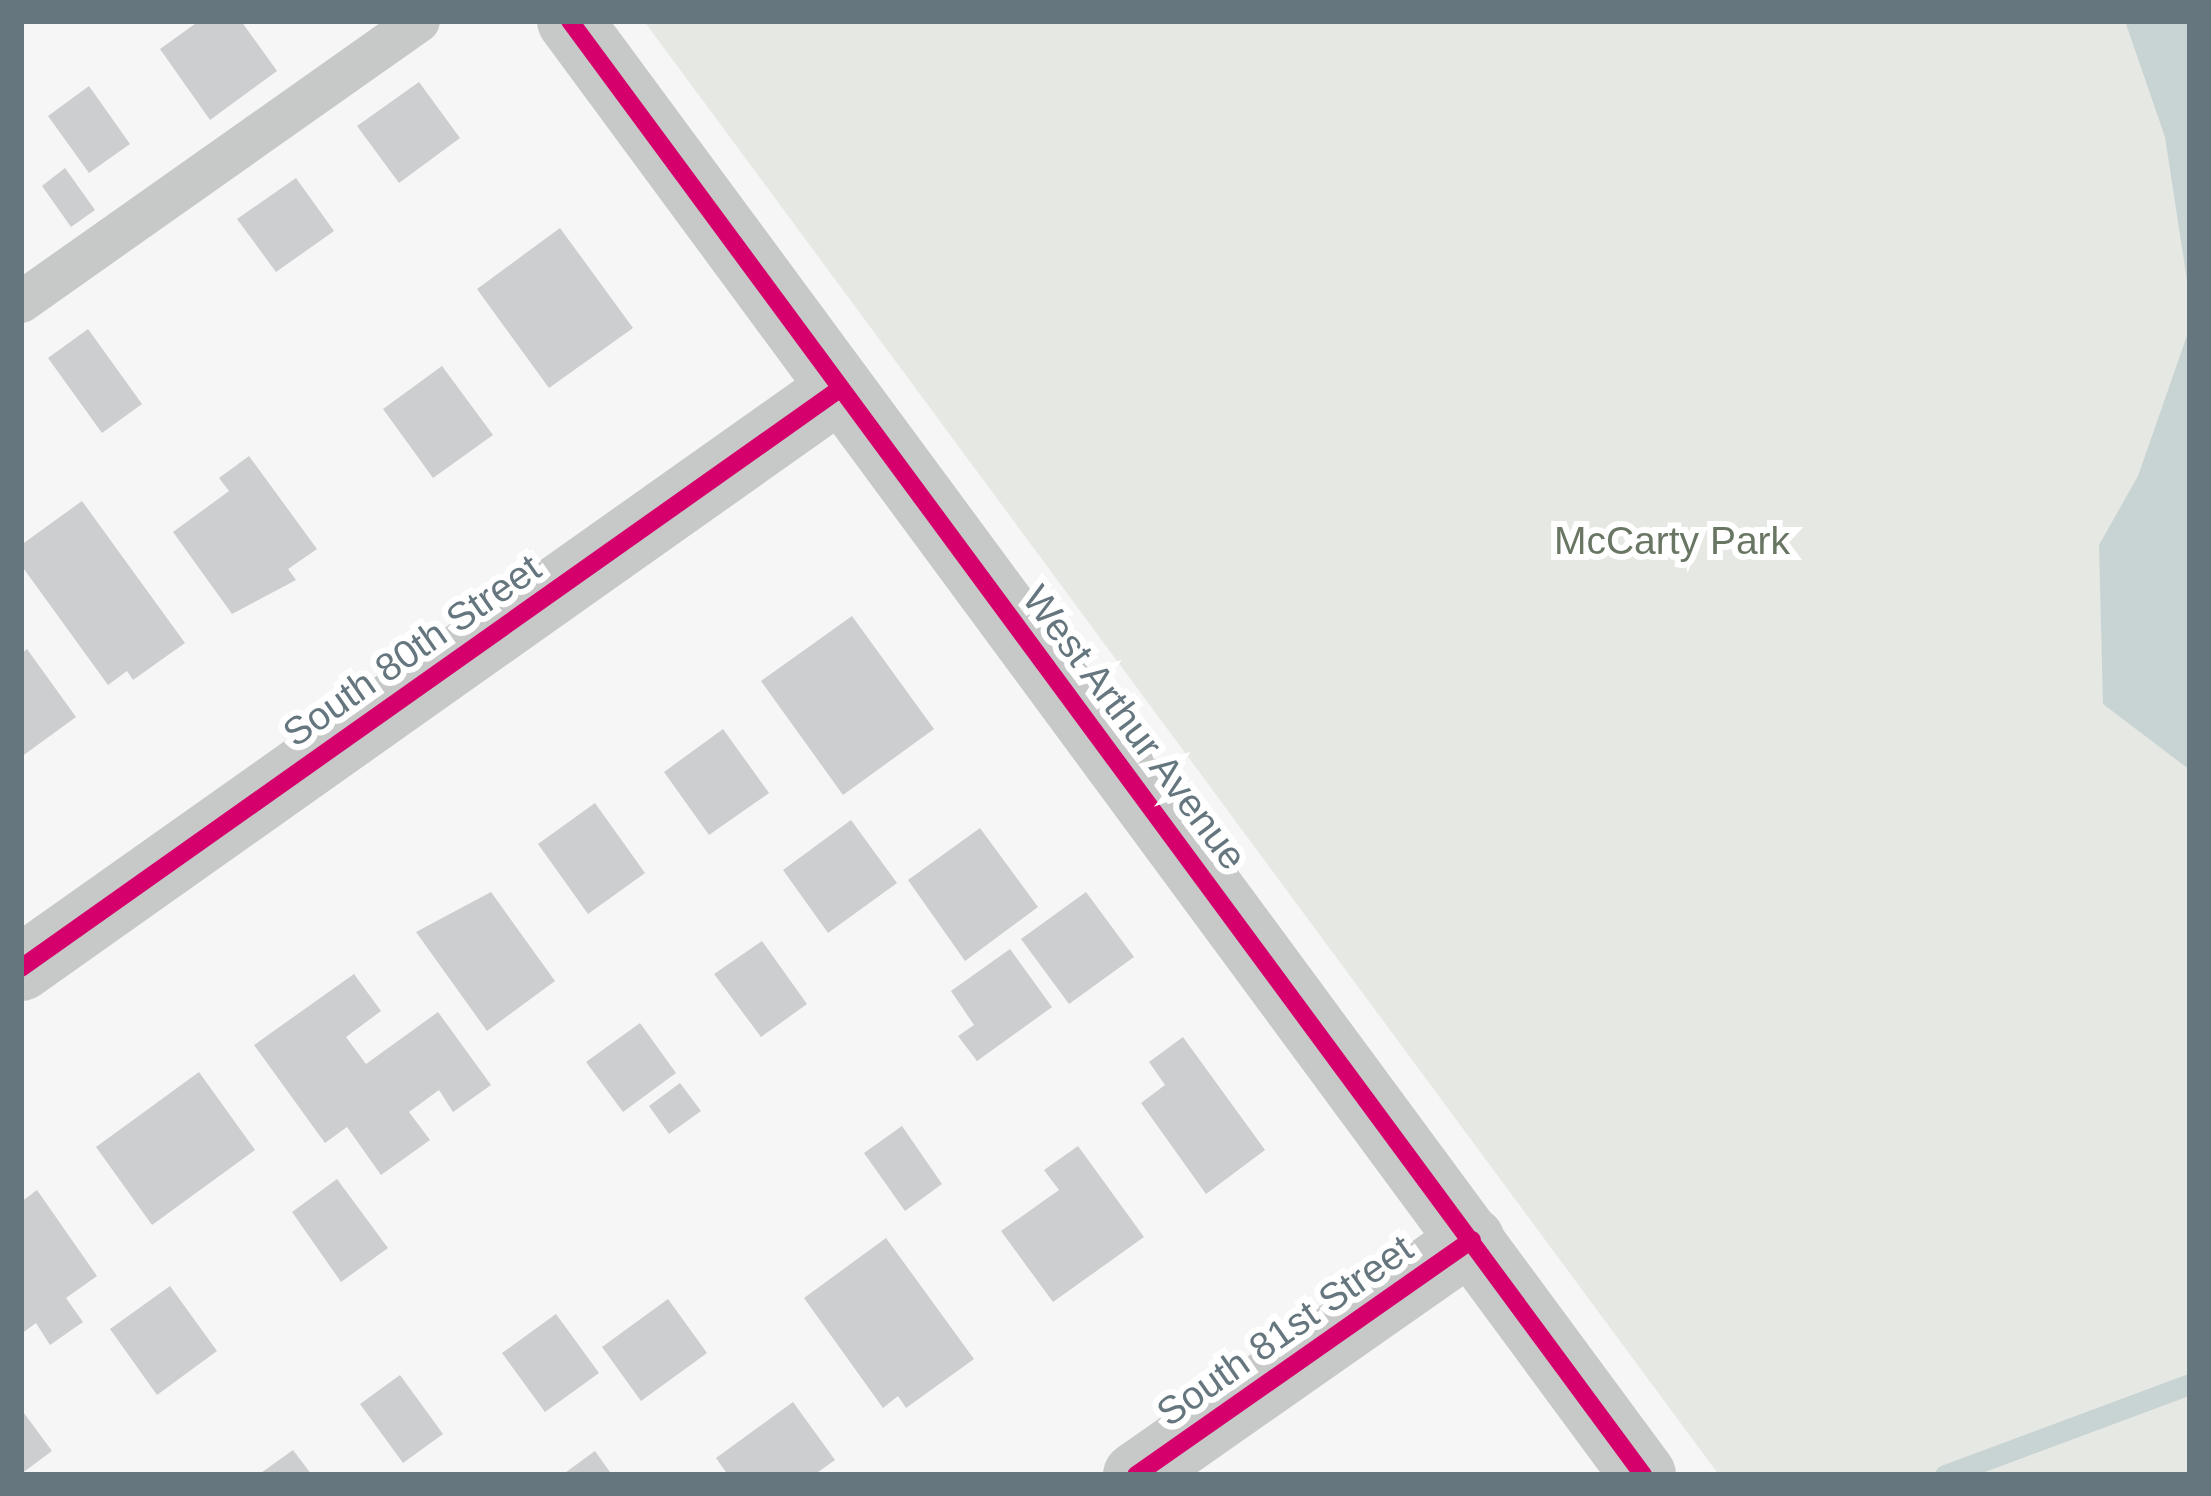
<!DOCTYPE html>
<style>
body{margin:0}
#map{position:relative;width:2211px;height:1496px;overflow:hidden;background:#f6f6f6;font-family:Helvetica,sans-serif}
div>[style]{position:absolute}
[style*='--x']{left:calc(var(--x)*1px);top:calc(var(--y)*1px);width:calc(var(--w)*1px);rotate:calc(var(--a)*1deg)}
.green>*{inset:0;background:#e6e8e3}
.water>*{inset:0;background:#c8d3d4}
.stream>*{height:21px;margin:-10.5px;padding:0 10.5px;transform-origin:10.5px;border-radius:10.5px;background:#c8d3d4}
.building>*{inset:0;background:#cdced0}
.service>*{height:42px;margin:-21px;padding:0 21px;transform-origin:21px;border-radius:21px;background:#c7c9c9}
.minor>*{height:66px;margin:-33px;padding:0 33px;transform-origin:33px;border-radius:33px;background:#c7c9c9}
.cycleway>*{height:18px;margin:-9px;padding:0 9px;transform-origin:9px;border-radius:9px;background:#d6006c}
span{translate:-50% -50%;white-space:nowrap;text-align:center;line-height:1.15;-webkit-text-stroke:12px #fff;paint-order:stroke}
.park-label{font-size:39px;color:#697663}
.street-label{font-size:39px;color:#65767e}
.frame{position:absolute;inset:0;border:24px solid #65767e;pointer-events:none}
</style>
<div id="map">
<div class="green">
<div style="clip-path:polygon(644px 21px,2190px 21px,2190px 1475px,1719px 1475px)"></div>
</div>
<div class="water">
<div style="clip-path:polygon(2125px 21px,2190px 21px,2190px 300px,2165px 137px)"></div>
<div style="clip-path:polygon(2190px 327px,2190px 770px,2103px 704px,2099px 545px,2138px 476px)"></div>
</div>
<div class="stream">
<div style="--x:1945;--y:1475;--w:261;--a:-20.4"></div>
</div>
<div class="building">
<div style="clip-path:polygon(199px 21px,241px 21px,277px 71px,210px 120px,160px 49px)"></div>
<div style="clip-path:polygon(419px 82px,460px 138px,399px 183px,357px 126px)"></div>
<div style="clip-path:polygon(89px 86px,130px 144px,89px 173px,48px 116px)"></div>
<div style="clip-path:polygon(65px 168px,95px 210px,71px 227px,42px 186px)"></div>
<div style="clip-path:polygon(296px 178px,334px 231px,276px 272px,237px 219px)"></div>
<div style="clip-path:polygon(560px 228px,633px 328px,549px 388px,477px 289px)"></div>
<div style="clip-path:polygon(88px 329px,142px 404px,102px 433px,48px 358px)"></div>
<div style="clip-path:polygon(442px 366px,493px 435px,433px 478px,383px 409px)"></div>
<div style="clip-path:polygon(249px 456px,317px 549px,288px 569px,296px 580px,232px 614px,173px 532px,229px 491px,219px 478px)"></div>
<div style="clip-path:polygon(82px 501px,185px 643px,133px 680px,127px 671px,108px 685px,21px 565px,21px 545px)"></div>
<div style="clip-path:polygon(852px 616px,934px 729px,843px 795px,761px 681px)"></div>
<div style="clip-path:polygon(27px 649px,76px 717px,21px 757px,21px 654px)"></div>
<div style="clip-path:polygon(723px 729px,769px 793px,709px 835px,664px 772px)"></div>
<div style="clip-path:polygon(595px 803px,645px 873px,588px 914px,538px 844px)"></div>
<div style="clip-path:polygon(851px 820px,897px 883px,828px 933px,783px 870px)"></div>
<div style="clip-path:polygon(980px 828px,1038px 907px,965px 961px,908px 880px)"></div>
<div style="clip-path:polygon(491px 892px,555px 981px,487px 1031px,416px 932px)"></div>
<div style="clip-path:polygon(1086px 892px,1134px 957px,1069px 1004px,1021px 939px)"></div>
<div style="clip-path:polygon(762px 941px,807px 1004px,761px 1037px,714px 974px)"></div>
<div style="clip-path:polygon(1010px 949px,1052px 1007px,977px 1061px,958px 1036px,974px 1025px,951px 991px)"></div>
<div style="clip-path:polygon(354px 974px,381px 1011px,346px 1037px,366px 1064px,438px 1012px,491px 1085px,453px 1112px,439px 1090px,409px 1112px,430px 1140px,381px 1175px,347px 1127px,325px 1143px,254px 1045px)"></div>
<div style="clip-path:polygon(640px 1023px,676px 1073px,623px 1112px,586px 1062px)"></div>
<div style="clip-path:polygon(1183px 1037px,1265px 1150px,1206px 1194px,1141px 1103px,1165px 1085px,1149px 1062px)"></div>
<div style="clip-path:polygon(199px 1072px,255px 1150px,152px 1225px,96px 1147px)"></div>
<div style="clip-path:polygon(680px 1083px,701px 1111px,669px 1134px,649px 1106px)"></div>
<div style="clip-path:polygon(902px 1126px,942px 1184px,905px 1211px,864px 1153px)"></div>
<div style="clip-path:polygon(1078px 1146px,1144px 1237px,1053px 1302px,1001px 1231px,1059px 1190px,1044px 1170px)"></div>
<div style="clip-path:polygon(337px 1179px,388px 1248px,341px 1282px,292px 1212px)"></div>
<div style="clip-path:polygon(37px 1190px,97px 1276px,66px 1298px,83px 1322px,50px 1345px,36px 1323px,21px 1334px,21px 1202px)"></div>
<div style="clip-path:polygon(886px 1238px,974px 1359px,906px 1408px,898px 1396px,883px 1408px,804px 1298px)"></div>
<div style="clip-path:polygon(170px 1286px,217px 1351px,157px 1395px,110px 1329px)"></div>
<div style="clip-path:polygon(668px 1299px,707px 1353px,641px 1401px,602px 1347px)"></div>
<div style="clip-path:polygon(556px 1314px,599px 1373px,545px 1412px,502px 1353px)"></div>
<div style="clip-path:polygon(400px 1375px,443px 1434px,403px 1463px,360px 1404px)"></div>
<div style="clip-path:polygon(793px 1402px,835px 1460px,814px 1475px,728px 1475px,716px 1458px)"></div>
<div style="clip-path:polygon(21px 1409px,52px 1451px,21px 1474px)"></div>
<div style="clip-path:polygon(293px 1450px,312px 1475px,258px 1475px)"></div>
<div style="clip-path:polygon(595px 1451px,612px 1475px,562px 1475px)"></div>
</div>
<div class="service">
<div style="--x:21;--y:302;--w:487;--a:-35.2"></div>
</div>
<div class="minor">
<div style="--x:570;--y:21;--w:1807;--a:53.57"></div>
<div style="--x:21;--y:968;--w:1004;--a:-35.27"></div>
<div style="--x:1136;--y:1475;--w:410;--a:-35"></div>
</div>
<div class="cycleway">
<div style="--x:570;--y:21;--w:1807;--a:53.57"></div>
<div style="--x:21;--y:968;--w:1004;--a:-35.27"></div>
<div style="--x:1136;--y:1475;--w:410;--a:-35"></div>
</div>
<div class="park-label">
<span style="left:1672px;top:541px">McCarty Park</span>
</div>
<div class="street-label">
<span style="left:412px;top:651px;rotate:-35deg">South 80th Street</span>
<span style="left:1134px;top:728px;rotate:53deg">West Arthur Avenue</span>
<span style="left:1285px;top:1331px;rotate:-35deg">South 81st Street</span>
</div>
<div class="frame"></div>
</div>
